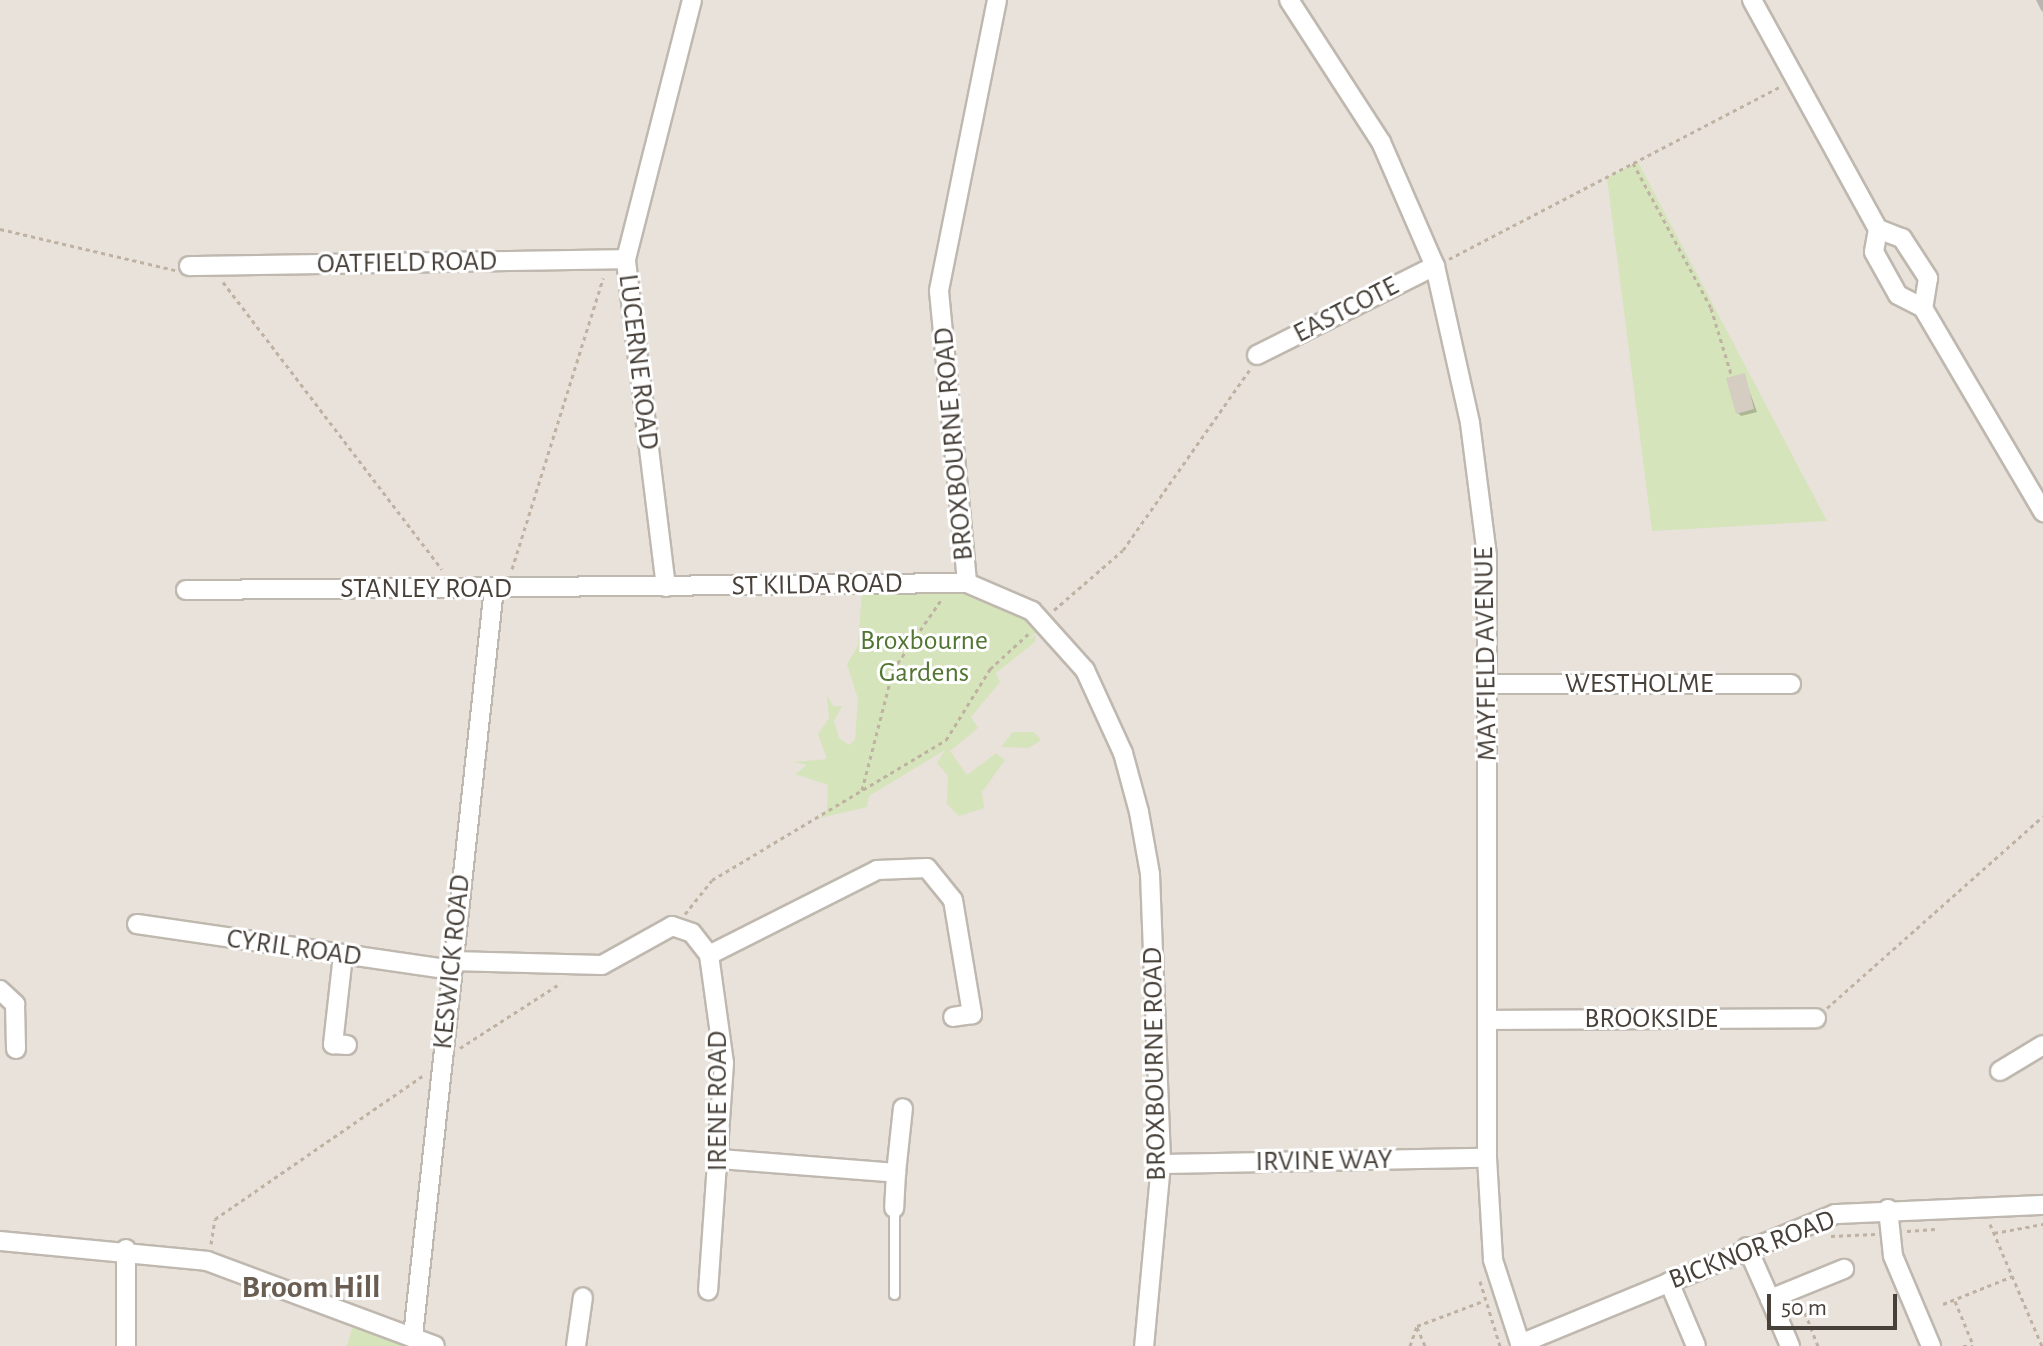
<!DOCTYPE html>
<style>
body{margin:0}
#map{position:relative;width:2043px;height:1346px;overflow:hidden;background:#f4f1ec;font-family:"Alegreya Sans",sans-serif}
div>[style]{position:absolute}
[style*='--x']{left:calc(var(--x)*1px);top:calc(var(--y)*1px);width:calc(var(--w)*1px);rotate:calc(var(--a)*1deg)}
.residential>*{inset:0;background:#e8e2db}
.green>*{inset:0;background:#d5e4ba}
.shadow>*{inset:0;background:#0003}
.building>*{inset:0;background:#d5ccc2}
.path>*{height:3px;margin-top:-1.5px;transform-origin:0;background:repeating-linear-gradient(90deg,#bfb2a2 0 4px,transparent 0 8px)}
.roads{filter:drop-shadow(2px 0 #bfb8af) drop-shadow(-2px 0 #bfb8af) drop-shadow(0 2px #bfb8af) drop-shadow(0 -2px #bfb8af)}
.service>*{height:9px;margin:-4.5px;padding:0 4.5px;transform-origin:4.5px;border-radius:4.5px;background:#fff}
.minor>*{height:18px;margin:-9px;padding:0 9px;transform-origin:9px;border-radius:9px;background:#fff}
span{translate:-50% -50%;white-space:nowrap;text-align:center;line-height:1.15;-webkit-text-stroke:6px #fff;paint-order:stroke}
.street-label{font-size:28px;color:#48413a}
.park-label{font-size:28px;color:#527533}
.quarter-label{font-size:32px;color:#6a5e53;font-weight:700}
.scale{position:absolute;left:1767px;top:1294px;width:130px;height:36px;box-sizing:border-box;border:4px solid #48413a;border-top:0;padding-left:10px;font-size:24px;line-height:28px;white-space:nowrap;color:#48413a;-webkit-text-stroke:6px #fff;paint-order:stroke}
</style>
<div id="map">
<div class="residential">
<div style="clip-path:polygon(0 0,2043px 0,2043px 1346px,0 1346px)"></div>
</div>
<div class="green">
<div style="clip-path:polygon(1638px 162px,1827px 521px,1652px 531px,1607px 178px)"></div>
<div style="clip-path:polygon(942px 591px,983px 596px,1041px 628px,1027px 640px,1036px 635px,1035px 642px,996px 673px,1000px 682px,971px 717px,978px 728px,950px 751px,967px 775px,996px 753px,1005px 760px,982px 792px,984px 808px,959px 816px,947px 804px,948px 776px,937px 763px,945px 750px,869px 796px,867px 807px,820px 818px,827px 810px,828px 785px,795px 774px,807px 765px,793px 762px,827px 759px,818px 734px,829px 718px,827px 695px,833px 706px,842px 706px,834px 721px,839px 738px,849px 745px,855px 740px,858px 699px,847px 664px,858px 646px,862px 592px)"></div>
<div style="clip-path:polygon(1013px 732px,1034px 732px,1041px 740px,1029px 748px,1001px 747px)"></div>
<div style="clip-path:polygon(353px 1325px,404px 1346px,347px 1346px)"></div>
</div>
<div class="shadow">
<div style="clip-path:polygon(2036px 0,2043px 0,2043px 12px,2041px 10px)"></div>
<div style="clip-path:polygon(1744px 376px,1757px 412px,1741px 416px,1738px 413px)"></div>
</div>
<div class="building">
<div style="clip-path:polygon(1745px 373px,1754px 409px,1736px 414px,1726px 378px)"></div>
</div>
<div class="path">
<div style="--x:1633;--y:163;--w:165;--a:61.7"></div>
<div style="--x:1711;--y:308;--w:72;--a:73.1"></div>
<div style="--x:0;--y:229;--w:180;--a:13.2"></div>
<div style="--x:1449;--y:259;--w:372;--a:-27.5"></div>
<div style="--x:223;--y:282;--w:361;--a:52.7"></div>
<div style="--x:512;--y:569;--w:305;--a:-72.6"></div>
<div style="--x:1054;--y:610;--w:91;--a:-41"></div>
<div style="--x:1123;--y:550;--w:221;--a:-54.9"></div>
<div style="--x:862;--y:790;--w:124;--a:-75.5"></div>
<div style="--x:893;--y:670;--w:85;--a:-55.6"></div>
<div style="--x:685;--y:914;--w:43;--a:-51.5"></div>
<div style="--x:712;--y:880;--w:273;--a:-30.9"></div>
<div style="--x:946;--y:740;--w:84;--a:-58.2"></div>
<div style="--x:990;--y:669;--w:52;--a:-42.6"></div>
<div style="--x:1827;--y:1008;--w:289;--a:-41.6"></div>
<div style="--x:460;--y:1048;--w:120;--a:-32.8"></div>
<div style="--x:1990;--y:1224;--w:133;--a:66.9"></div>
<div style="--x:1907;--y:1231;--w:28;--a:-4"></div>
<div style="--x:1994;--y:1233;--w:50;--a:-10.4"></div>
<div style="--x:1831;--y:1236;--w:44;--a:-2.6"></div>
<div style="--x:211;--y:1244;--w:25;--a:-81"></div>
<div style="--x:215;--y:1219;--w:255;--a:-34.6"></div>
<div style="--x:1480;--y:1281;--w:68;--a:72.9"></div>
<div style="--x:1955;--y:1301;--w:44;--a:67.5"></div>
<div style="--x:1943;--y:1304;--w:75;--a:-21.8"></div>
<div style="--x:1802;--y:1305;--w:44;--a:68.7"></div>
<div style="--x:1417;--y:1327;--w:21;--a:67"></div>
<div style="--x:1410;--y:1346;--w:21;--a:-71"></div>
<div style="--x:1417;--y:1326;--w:71;--a:-20.7"></div>
<div style="--x:1963;--y:1346;--w:10;--a:0"></div>
</div>
<div class="roads">
<div class="service">
<div style="--x:894;--y:1208;--w:86;--a:90"></div>
</div>
<div class="minor">
<div style="--x:997;--y:0;--w:297;--a:101.3"></div>
<div style="--x:939;--y:291;--w:293;--a:84.5"></div>
<div style="--x:967;--y:583;--w:71;--a:23.3"></div>
<div style="--x:1032;--y:611;--w:79;--a:48.1"></div>
<div style="--x:1085;--y:670;--w:91;--a:65.4"></div>
<div style="--x:1123;--y:753;--w:61;--a:74.8"></div>
<div style="--x:1139;--y:812;--w:63;--a:79.9"></div>
<div style="--x:1150;--y:874;--w:290;--a:87.8"></div>
<div style="--x:1161;--y:1164;--w:183;--a:95.3"></div>
<div style="--x:1289;--y:0;--w:169;--a:57.1"></div>
<div style="--x:1381;--y:142;--w:135;--a:66.5"></div>
<div style="--x:1435;--y:266;--w:161;--a:77.4"></div>
<div style="--x:1470;--y:423;--w:134;--a:82.7"></div>
<div style="--x:1487;--y:556;--w:602;--a:90"></div>
<div style="--x:1487;--y:1158;--w:102;--a:86.6"></div>
<div style="--x:1493;--y:1260;--w:90;--a:72"></div>
<div style="--x:1752;--y:0;--w:261;--a:61.2"></div>
<div style="--x:1878;--y:229;--w:23;--a:100"></div>
<div style="--x:1874;--y:252;--w:49;--a:60.8"></div>
<div style="--x:1898;--y:295;--w:28;--a:27"></div>
<div style="--x:1923;--y:308;--w:237;--a:59.5"></div>
<div style="--x:1878;--y:229;--w:26;--a:21"></div>
<div style="--x:1902;--y:238;--w:48;--a:57"></div>
<div style="--x:1928;--y:278;--w:30;--a:99"></div>
<div style="--x:189;--y:266;--w:437;--a:-0.9"></div>
<div style="--x:1257;--y:355;--w:199;--a:-26.6"></div>
<div style="--x:666;--y:587;--w:330;--a:-97"></div>
<div style="--x:626;--y:259;--w:267;--a:-75.7"></div>
<div style="--x:186;--y:590;--w:781;--a:-0.51"></div>
<div style="--x:1487;--y:684;--w:304;--a:0"></div>
<div style="--x:137;--y:924;--w:317;--a:8.3"></div>
<div style="--x:343;--y:955;--w:90;--a:96.4"></div>
<div style="--x:333;--y:1044;--w:14;--a:4"></div>
<div style="--x:709;--y:955;--w:188;--a:-26.8"></div>
<div style="--x:877;--y:870;--w:50;--a:-2.3"></div>
<div style="--x:927;--y:868;--w:41;--a:50.9"></div>
<div style="--x:953;--y:900;--w:116;--a:80.5"></div>
<div style="--x:972;--y:1014;--w:19;--a:171"></div>
<div style="--x:452;--y:961;--w:150;--a:1.5"></div>
<div style="--x:602;--y:965;--w:80;--a:-29.1"></div>
<div style="--x:672;--y:926;--w:21;--a:19"></div>
<div style="--x:692;--y:933;--w:28;--a:52"></div>
<div style="--x:709;--y:955;--w:109;--a:82.1"></div>
<div style="--x:724;--y:1063;--w:228;--a:94"></div>
<div style="--x:0;--y:990;--w:21;--a:43"></div>
<div style="--x:15;--y:1004;--w:45;--a:88.7"></div>
<div style="--x:1487;--y:1020;--w:329;--a:-0.3"></div>
<div style="--x:2000;--y:1071;--w:50;--a:-31.2"></div>
<div style="--x:720;--y:1159;--w:177;--a:4.5"></div>
<div style="--x:896;--y:1173;--w:35;--a:93"></div>
<div style="--x:1161;--y:1164;--w:326;--a:-1.1"></div>
<div style="--x:896;--y:1173;--w:65;--a:-83.9"></div>
<div style="--x:1888;--y:1209;--w:47;--a:83.9"></div>
<div style="--x:1893;--y:1256;--w:98;--a:67.1"></div>
<div style="--x:0;--y:1241;--w:208;--a:5.5"></div>
<div style="--x:207;--y:1261;--w:243;--a:20.4"></div>
<div style="--x:1747;--y:1247;--w:57;--a:66.1"></div>
<div style="--x:1770;--y:1299;--w:80;--a:-22.1"></div>
<div style="--x:126;--y:1249;--w:97;--a:90"></div>
<div style="--x:1669;--y:1282;--w:69;--a:67.1"></div>
<div style="--x:1770;--y:1299;--w:51;--a:66.9"></div>
<div style="--x:413;--y:1336;--w:752;--a:-83.82"></div>
<div style="--x:1520;--y:1344;--w:341;--a:-22.4"></div>
<div style="--x:1835;--y:1214;--w:208;--a:-2.5"></div>
<div style="--x:576;--y:1346;--w:49;--a:-81.9"></div>
</div>
</div>
<div class="street-label">
<span style="left:407px;top:263px;rotate:-1deg">OATFIELD ROAD</span>
<span style="left:1346px;top:310px;rotate:-27deg">EASTCOTE</span>
<span style="left:638px;top:362px;rotate:83deg">LUCERNE ROAD</span>
<span style="left:954px;top:444px;rotate:-95deg">BROXBOURNE ROAD</span>
<span style="left:817px;top:585px;rotate:-1deg">ST KILDA ROAD</span>
<span style="left:426px;top:589px">STANLEY ROAD</span>
<span style="left:1486px;top:654px;rotate:-91deg">MAYFIELD AVENUE</span>
<span style="left:1639px;top:684px">WESTHOLME</span>
<span style="left:294px;top:948px;rotate:8deg">CYRIL ROAD</span>
<span style="left:452px;top:962px;rotate:-84deg">KESWICK ROAD</span>
<span style="left:1651px;top:1019px">BROOKSIDE</span>
<span style="left:1155px;top:1064px;rotate:-91deg">BROXBOURNE ROAD</span>
<span style="left:718px;top:1101px;rotate:-90deg">IRENE ROAD</span>
<span style="left:1324px;top:1161px;rotate:-1deg">IRVINE WAY</span>
<span style="left:1752px;top:1250px;rotate:-21deg">BICKNOR ROAD</span>
</div>
<div class="park-label">
<span style="left:924px;top:657px">Broxbourne<br>Gardens</span>
</div>
<div class="quarter-label">
<span style="left:311px;top:1287px">Broom Hill</span>
</div>
<div class="scale">50 m</div>
</div>
